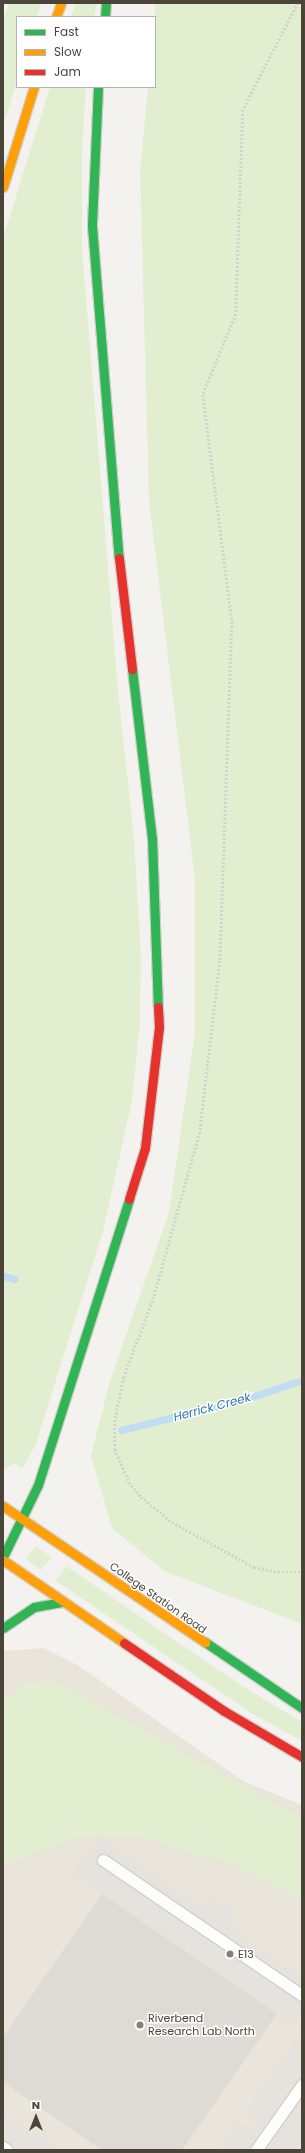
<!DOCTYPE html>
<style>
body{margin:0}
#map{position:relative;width:305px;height:2153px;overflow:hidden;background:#f4f2ee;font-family:Poppins,sans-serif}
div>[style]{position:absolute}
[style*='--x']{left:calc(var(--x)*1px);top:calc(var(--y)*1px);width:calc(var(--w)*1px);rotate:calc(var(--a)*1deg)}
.education>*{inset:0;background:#eae5da}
.green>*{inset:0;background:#e1eecf}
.parking>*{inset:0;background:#e6e3df}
.stream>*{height:7px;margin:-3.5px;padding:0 3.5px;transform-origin:3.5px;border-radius:3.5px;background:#c0ddf1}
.building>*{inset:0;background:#dedbd6}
.path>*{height:2.5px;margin-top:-1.25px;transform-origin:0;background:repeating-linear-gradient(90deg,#d3d2cc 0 2px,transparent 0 4px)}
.roads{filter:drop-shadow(1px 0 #d2d0cb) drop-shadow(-1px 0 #d2d0cb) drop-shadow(0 1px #d2d0cb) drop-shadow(0 -1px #d2d0cb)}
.lane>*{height:11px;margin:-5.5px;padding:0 5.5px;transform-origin:5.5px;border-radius:5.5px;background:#fdfdfc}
.fast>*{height:9px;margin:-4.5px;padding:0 4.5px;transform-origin:4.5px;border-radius:4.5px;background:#30b455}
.slow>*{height:9px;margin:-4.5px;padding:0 4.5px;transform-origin:4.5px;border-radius:4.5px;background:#ff9f0a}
.jam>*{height:9px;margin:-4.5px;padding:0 4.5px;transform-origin:4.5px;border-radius:4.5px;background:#e5322d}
.dots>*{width:11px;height:11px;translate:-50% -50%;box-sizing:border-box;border:2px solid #fff;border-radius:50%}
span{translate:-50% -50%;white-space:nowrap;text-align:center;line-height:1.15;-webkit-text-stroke:3px #fff;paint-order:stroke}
.street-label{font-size:11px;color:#4b4439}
.poi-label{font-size:11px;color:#4b4439}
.left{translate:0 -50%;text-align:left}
.water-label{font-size:12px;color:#2e7ab2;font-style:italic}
.frame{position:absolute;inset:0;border:4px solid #4b4439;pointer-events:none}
.legend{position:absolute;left:16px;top:16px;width:140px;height:72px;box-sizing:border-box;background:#fff;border:1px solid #b7b4b0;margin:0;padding:5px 7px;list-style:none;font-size:12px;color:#4b4439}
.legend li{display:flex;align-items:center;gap:8px;height:20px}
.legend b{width:20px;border:1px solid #b7b4b0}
.north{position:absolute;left:16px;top:2097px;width:40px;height:40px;-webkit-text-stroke:3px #fff;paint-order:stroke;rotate:0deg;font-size:11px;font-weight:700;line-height:16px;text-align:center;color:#4b4439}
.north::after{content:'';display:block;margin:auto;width:14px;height:18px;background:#4b4439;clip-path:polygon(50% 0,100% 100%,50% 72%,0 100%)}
</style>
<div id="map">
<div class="education">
<div style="clip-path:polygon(44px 1648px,79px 1666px,243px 1781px,302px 1805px,302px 2150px,3px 2150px,3px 1651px)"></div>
</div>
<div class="green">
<div style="clip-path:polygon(9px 3px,41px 3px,37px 17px,17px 17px,17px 81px,3px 125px,3px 22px)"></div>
<div style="clip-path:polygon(76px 3px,97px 3px,94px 17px,71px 17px)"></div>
<div style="clip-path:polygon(155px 3px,302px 3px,302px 1624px,164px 1571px,112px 1528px,91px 1456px,110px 1381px,169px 1212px,195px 1033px,195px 880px,149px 501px,140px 171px,148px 87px,155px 87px)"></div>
<div style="clip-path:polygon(50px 87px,86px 87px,82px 148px,82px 249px,118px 691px,134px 838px,141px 957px,140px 1023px,132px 1100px,104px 1228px,35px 1446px,22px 1469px,15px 1463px,4px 1469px,3px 238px)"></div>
<div style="clip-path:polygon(36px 1546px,51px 1557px,41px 1570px,26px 1559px)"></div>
<div style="clip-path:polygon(66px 1566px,242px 1686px,302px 1722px,302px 1741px,253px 1714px,56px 1581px)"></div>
<div style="clip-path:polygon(56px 1682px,302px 1818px,302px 1899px,231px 1864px,140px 1837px,76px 1837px,3px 1866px,3px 1703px,24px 1683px)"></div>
</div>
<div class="parking">
<div style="clip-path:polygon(100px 1836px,192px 1901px,206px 1903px,213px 1897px,233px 1911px,231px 1925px,236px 1932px,302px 1977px,302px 2014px,294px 2027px,72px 1873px)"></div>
<div style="clip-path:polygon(300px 2032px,302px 2141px,296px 2150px,217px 2150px,238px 2121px,251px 2129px,255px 2127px,256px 2121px,244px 2112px)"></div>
<div style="clip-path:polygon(3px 2111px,60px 2150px,3px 2150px)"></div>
</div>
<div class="stream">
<div style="--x:3;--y:1276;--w:12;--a:14"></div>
<div style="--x:121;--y:1430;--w:129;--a:-13.9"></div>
<div style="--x:246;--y:1399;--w:59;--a:-18.7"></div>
</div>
<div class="building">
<div style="clip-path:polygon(102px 1894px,277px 2014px,182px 2150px,102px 2150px,3px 2082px,3px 2037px)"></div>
</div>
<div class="path">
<div style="--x:298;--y:3;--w:120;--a:117.2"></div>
<div style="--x:243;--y:110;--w:204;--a:92"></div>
<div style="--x:236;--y:314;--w:87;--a:112.2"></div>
<div style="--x:203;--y:395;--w:229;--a:82.7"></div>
<div style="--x:232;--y:622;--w:339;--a:92"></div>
<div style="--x:220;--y:961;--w:172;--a:96.7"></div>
<div style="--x:200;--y:1132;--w:171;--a:105.6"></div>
<div style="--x:154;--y:1297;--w:85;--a:110.6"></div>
<div style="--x:124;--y:1377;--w:44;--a:101.8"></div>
<div style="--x:115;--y:1420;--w:29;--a:90"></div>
<div style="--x:115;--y:1449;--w:36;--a:67"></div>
<div style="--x:129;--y:1482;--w:19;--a:51"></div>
<div style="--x:141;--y:1497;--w:40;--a:39"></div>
<div style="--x:172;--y:1522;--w:94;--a:28.8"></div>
<div style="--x:254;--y:1567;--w:25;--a:12"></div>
<div style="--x:278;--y:1572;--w:24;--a:0"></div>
</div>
<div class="roads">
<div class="lane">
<div style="--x:103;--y:1860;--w:240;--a:34.2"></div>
<div style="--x:3;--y:2147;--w:5;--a:37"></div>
<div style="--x:256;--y:2150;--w:80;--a:-54.7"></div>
</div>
<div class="fast">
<div style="--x:105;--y:17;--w:14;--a:-86"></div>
<div style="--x:98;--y:87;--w:139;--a:92.5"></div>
<div style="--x:92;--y:226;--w:333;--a:85.4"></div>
<div style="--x:132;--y:669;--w:170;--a:83.3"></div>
<div style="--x:152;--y:838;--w:169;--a:88"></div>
<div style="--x:3;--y:1557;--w:80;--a:-64.1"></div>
<div style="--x:38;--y:1485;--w:300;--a:-72.3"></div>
<div style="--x:3;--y:1628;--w:37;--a:-34"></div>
<div style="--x:34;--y:1607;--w:28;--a:-10"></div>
<div style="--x:205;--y:1642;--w:117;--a:34.2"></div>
</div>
<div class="slow">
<div style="--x:56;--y:17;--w:15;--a:-70"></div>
<div style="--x:3;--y:187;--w:105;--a:-72.8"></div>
<div style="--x:3;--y:1506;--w:244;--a:34"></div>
<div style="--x:3;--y:1560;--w:147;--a:34.4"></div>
</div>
<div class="jam">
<div style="--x:119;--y:558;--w:112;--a:83.3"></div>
<div style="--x:129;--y:1199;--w:53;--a:-72.6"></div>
<div style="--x:145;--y:1148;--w:122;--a:-83.4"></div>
<div style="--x:159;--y:1027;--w:20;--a:-93"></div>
<div style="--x:124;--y:1643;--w:121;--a:34.2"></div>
<div style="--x:224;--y:1711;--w:91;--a:30.5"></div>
</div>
</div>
<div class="dots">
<div style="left:230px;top:1954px;background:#868178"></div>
<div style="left:140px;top:2025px;background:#868178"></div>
</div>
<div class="street-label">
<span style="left:158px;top:1598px;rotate:35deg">College Station Road</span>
</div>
<div class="poi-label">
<span class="left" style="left:238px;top:1954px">E13</span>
<span class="left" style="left:148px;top:2025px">Riverbend<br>Research Lab North</span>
</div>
<div class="water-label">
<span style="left:212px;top:1407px;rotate:-15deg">Herrick Creek</span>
</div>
<div class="frame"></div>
<ul class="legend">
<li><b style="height:5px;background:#30b455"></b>Fast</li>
<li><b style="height:5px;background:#ff9f0a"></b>Slow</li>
<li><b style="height:5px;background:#e5322d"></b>Jam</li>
</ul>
<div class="north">N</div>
</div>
